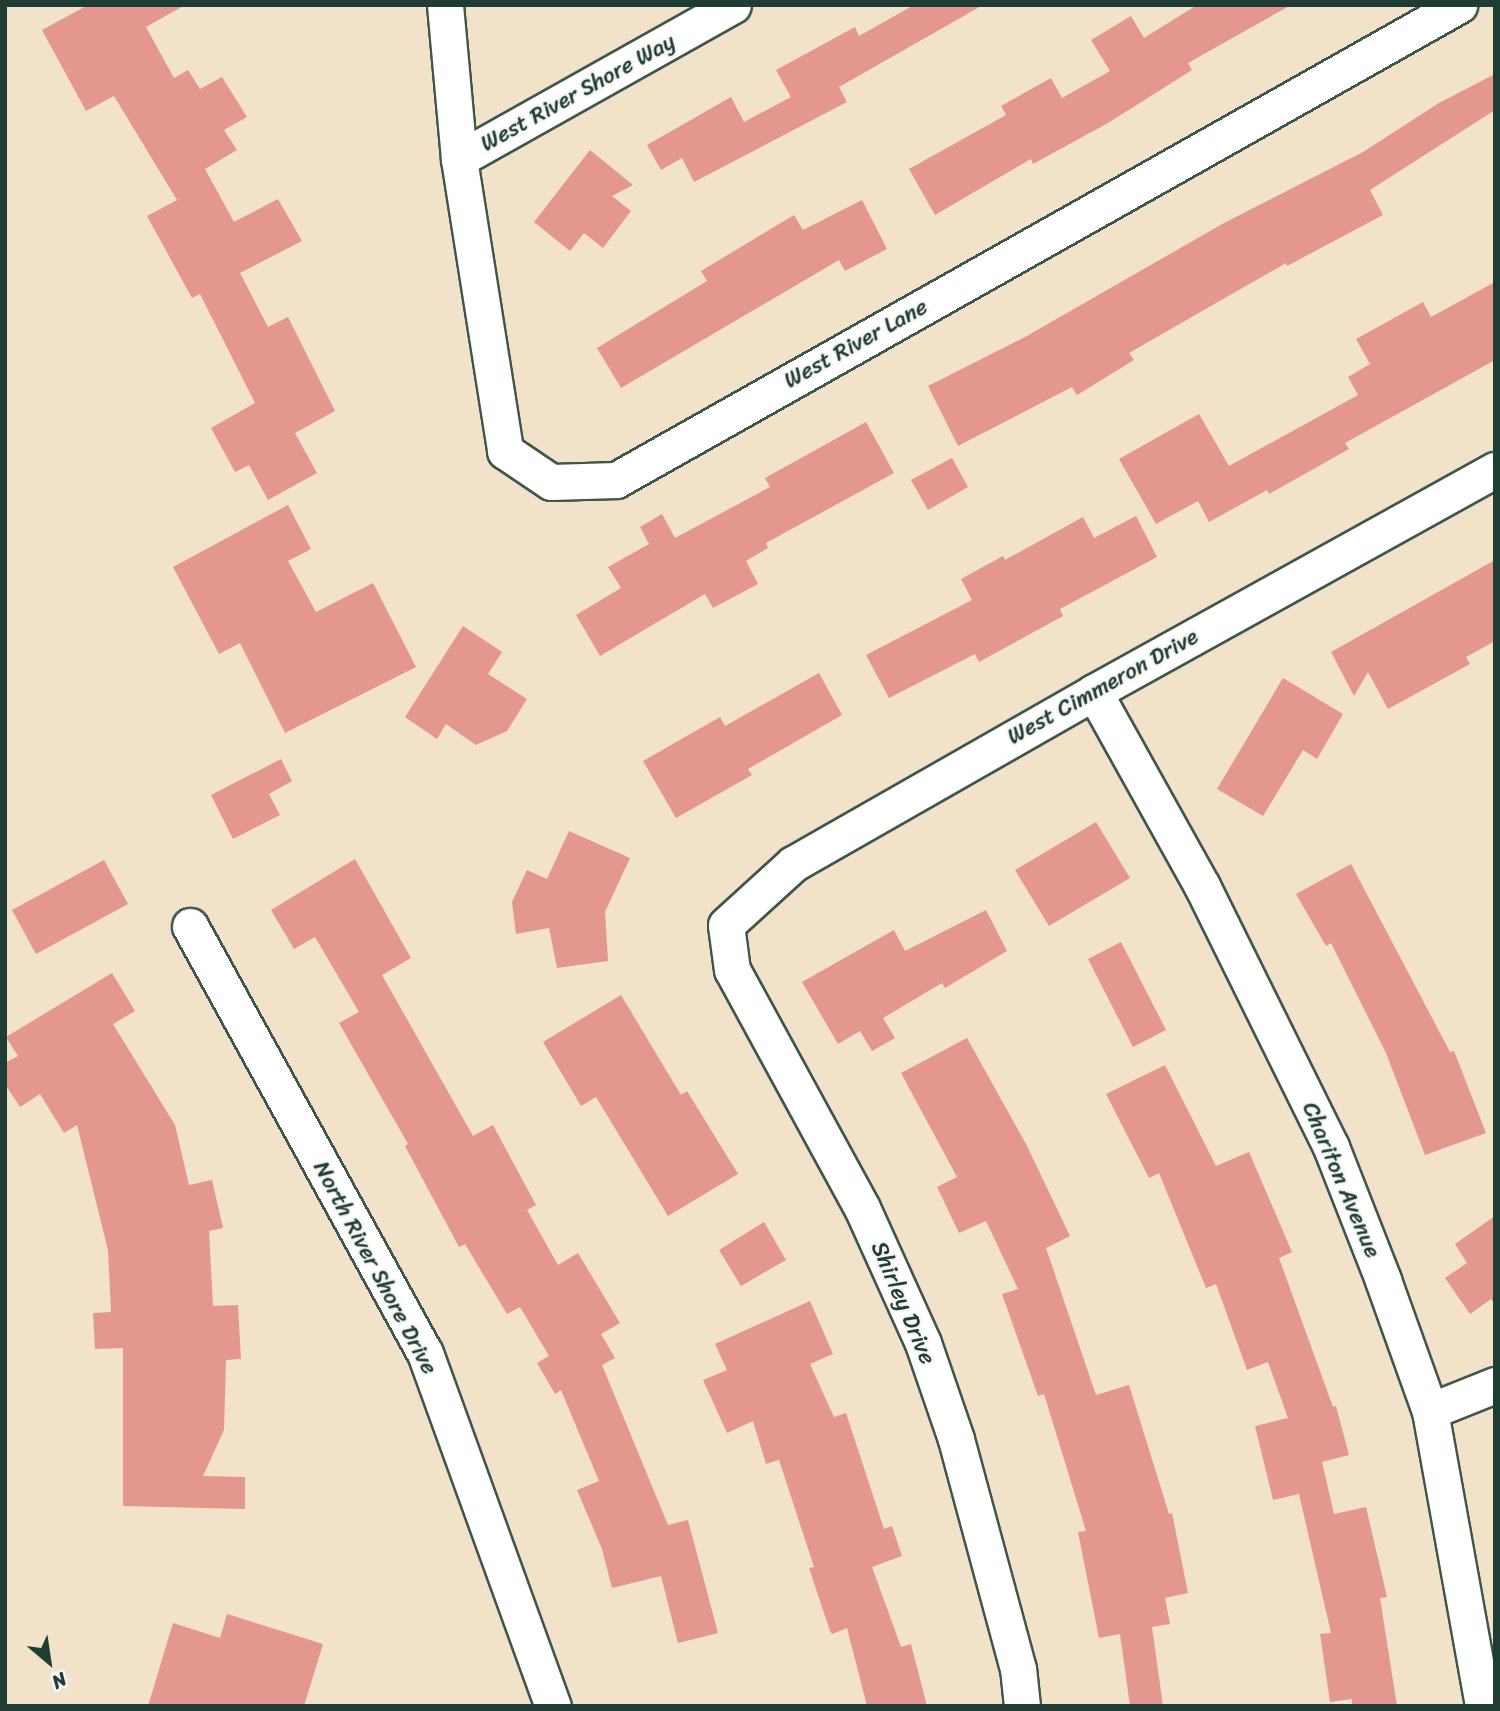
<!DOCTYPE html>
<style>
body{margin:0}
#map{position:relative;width:1500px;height:1711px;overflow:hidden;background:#f3e2ca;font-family:Sriracha,sans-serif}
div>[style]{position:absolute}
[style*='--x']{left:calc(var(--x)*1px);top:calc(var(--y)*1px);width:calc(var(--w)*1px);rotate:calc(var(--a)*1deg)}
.building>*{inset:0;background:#e4978e}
.roads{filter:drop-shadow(2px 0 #3f564a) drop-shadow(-2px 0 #3f564a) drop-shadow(0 2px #3f564a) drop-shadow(0 -2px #3f564a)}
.street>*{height:35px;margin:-17.5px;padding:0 17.5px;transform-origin:17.5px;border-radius:17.5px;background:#fff}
span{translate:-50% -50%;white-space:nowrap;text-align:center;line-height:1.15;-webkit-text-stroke:5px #f6f6f2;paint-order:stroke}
.street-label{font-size:23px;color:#1f3d34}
.frame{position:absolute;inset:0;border:7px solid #1f3d34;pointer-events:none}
.north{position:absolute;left:14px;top:1627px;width:70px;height:70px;-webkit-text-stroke:5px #f6f6f2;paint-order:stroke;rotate:151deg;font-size:19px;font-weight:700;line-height:28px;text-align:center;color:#1f3d34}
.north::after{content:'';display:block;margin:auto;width:24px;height:32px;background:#1f3d34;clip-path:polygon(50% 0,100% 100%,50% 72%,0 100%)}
</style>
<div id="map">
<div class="building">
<div style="clip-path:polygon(88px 5px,185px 5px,146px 27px,174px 78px,188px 70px,200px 89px,222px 77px,247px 117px,224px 130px,237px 150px,205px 169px,234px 222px,278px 199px,302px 241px,240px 273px,268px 327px,288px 317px,335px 411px,295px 433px,317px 473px,268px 500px,249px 465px,235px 472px,211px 428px,255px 403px,200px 294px,192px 298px,147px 216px,177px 200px,114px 96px,86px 111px,42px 30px)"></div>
<div style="clip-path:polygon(914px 5px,983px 5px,839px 87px,847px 102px,694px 182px,682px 158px,661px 170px,647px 145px,731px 97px,744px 122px,791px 97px,776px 70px,855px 27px,859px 36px)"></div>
<div style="clip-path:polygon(1197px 5px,1291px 5px,1188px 63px,1192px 70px,1108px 123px,1033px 164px,1031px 159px,935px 215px,909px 169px,1006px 115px,1001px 106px,1051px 78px,1062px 98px,1110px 71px,1091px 40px,1131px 16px,1144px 38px)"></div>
<div style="clip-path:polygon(1495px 74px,1495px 110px,1370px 190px,1383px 215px,1287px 266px,1286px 263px,1129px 353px,1134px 360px,1077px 395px,1072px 387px,958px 446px,928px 386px,1025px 337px,1224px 223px,1363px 152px,1439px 103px)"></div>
<div style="clip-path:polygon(590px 150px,633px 185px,612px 196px,631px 211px,603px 248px,584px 233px,570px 251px,534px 222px)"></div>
<div style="clip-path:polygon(862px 200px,887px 249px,845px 271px,839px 260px,621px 388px,597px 348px,707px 281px,701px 271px,794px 215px,803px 230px)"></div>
<div style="clip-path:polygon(1495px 282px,1495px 360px,1345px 443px,1349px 449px,1269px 494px,1267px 490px,1209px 522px,1198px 501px,1156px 524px,1119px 459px,1199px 414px,1229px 466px,1358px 395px,1348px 377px,1370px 364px,1356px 339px,1423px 302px,1431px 317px)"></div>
<div style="clip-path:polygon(866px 422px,894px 473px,766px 543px,768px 548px,746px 561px,758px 584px,713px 608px,705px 594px,600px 656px,576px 615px,621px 588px,608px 567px,649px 544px,640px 527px,662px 514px,675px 538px,770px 487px,765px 478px)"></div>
<div style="clip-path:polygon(952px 458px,968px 487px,928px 510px,911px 480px)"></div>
<div style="clip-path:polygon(288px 505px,311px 549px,288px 561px,316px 612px,373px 583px,416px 667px,285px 733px,240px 643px,219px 654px,173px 567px)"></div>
<div style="clip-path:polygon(1136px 516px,1157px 557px,1060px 609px,1063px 616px,979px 662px,975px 654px,889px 698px,866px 655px,972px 600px,961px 579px,1003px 556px,1005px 560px,1083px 517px,1094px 538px)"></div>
<div style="clip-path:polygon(1495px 560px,1495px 641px,1466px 657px,1470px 664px,1388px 709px,1368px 672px,1354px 696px,1331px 652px)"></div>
<div style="clip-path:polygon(463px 626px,502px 652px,488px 674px,527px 699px,507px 731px,476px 745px,446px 724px,437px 739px,405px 717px)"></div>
<div style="clip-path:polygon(819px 673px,842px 715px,748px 769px,752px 775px,676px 818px,643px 761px,720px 717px,725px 726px)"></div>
<div style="clip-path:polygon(1283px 678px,1343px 714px,1317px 759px,1303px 750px,1263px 816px,1217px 789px)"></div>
<div style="clip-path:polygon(281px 759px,292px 781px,269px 794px,280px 815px,233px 839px,211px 795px)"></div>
<div style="clip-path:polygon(1096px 822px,1130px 878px,1049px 926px,1015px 870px)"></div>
<div style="clip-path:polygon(569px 831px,630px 858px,605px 912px,608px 961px,557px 968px,549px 928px,516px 934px,512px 902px,527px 870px,547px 879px)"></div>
<div style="clip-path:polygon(355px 859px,411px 958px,382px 975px,473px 1136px,493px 1125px,536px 1205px,527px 1210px,558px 1265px,578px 1253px,620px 1323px,601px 1334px,615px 1358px,602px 1365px,668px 1525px,688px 1520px,718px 1633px,678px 1643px,661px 1576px,612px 1588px,602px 1549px,577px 1490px,599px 1481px,561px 1390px,555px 1394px,537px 1363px,549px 1356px,520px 1307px,507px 1314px,465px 1244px,459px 1247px,405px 1146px,408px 1144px,339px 1023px,359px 1012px,315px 937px,294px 949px,271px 910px)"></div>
<div style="clip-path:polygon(104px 860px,128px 904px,36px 954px,12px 910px)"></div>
<div style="clip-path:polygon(1351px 864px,1450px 1052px,1454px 1051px,1486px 1133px,1425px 1155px,1386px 1053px,1331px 943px,1326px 946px,1296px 894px)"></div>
<div style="clip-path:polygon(986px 910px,1007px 951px,945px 988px,942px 983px,883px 1018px,895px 1038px,872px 1051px,860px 1031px,838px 1044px,802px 982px,894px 930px,905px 951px)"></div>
<div style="clip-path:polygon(1121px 942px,1166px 1030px,1133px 1047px,1088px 959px)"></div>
<div style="clip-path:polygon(112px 973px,135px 1011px,113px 1024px,175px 1125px,189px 1185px,212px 1180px,223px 1228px,209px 1231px,213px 1306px,238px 1305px,241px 1359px,226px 1360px,224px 1430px,203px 1476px,245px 1477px,245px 1509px,123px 1506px,123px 1348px,95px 1349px,93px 1313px,111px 1312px,108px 1250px,77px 1125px,64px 1133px,40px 1094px,20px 1107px,5px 1084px,5px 1063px,18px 1056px,6px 1037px)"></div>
<div style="clip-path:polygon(621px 995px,681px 1095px,687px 1091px,738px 1174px,668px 1216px,596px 1097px,581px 1106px,543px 1042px)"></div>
<div style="clip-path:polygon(967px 1038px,1026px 1144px,1070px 1236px,1046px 1248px,1096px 1395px,1129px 1385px,1169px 1514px,1172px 1513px,1188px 1593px,1165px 1598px,1170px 1624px,1152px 1627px,1163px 1706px,1130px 1706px,1120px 1634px,1099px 1638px,1078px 1532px,1086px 1531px,1044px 1394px,1038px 1396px,1002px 1294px,1018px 1289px,986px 1221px,959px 1233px,937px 1187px,957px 1177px,901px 1073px)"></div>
<div style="clip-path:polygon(1165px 1065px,1216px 1166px,1249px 1152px,1292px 1252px,1279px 1258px,1333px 1407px,1336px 1406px,1349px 1455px,1322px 1462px,1334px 1514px,1366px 1507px,1387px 1597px,1380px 1598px,1397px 1706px,1352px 1706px,1352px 1699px,1330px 1702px,1320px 1634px,1331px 1633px,1299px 1494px,1273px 1500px,1255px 1426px,1288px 1418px,1268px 1362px,1247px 1370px,1216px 1284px,1206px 1288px,1159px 1173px,1149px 1178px,1106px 1094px)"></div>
<div style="clip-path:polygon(1495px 1216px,1495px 1304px,1491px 1299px,1470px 1314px,1445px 1278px,1467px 1263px,1455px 1244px)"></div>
<div style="clip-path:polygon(764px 1222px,786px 1260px,741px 1286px,719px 1250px)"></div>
<div style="clip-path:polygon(810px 1301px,833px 1354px,810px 1364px,834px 1417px,846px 1413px,884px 1529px,892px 1526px,902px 1556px,872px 1567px,901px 1647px,911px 1644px,927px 1706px,867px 1706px,847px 1628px,832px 1634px,830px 1631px,809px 1568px,814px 1567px,779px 1460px,766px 1464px,753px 1421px,727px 1433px,703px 1380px,727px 1370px,715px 1344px)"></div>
<div style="clip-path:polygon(227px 1614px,323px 1644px,304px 1706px,148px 1706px,173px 1623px,220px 1638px)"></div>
</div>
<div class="roads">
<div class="street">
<div style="--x:445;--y:5;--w:155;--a:84.8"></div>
<div style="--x:459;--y:159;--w:296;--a:81"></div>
<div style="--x:505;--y:451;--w:55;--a:34"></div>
<div style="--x:551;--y:482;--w:65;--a:-1.8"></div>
<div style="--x:616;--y:480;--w:968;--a:-29.4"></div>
<div style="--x:459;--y:159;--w:314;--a:-29.3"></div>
<div style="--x:1094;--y:692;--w:222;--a:60.9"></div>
<div style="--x:1202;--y:886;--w:291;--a:63.7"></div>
<div style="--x:1331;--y:1147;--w:143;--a:68.6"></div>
<div style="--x:1383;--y:1280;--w:139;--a:70.3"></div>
<div style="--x:1430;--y:1411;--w:300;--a:79.8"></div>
<div style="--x:190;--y:926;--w:487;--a:61.2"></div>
<div style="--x:425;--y:1353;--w:375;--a:70.1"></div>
<div style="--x:1430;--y:1411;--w:70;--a:-21.8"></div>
<div style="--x:1022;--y:1706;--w:37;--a:-96"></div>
<div style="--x:1018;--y:1669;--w:238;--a:-105.1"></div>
<div style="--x:956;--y:1439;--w:102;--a:-109"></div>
<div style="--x:923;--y:1343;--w:148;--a:-114.3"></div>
<div style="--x:862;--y:1208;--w:271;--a:-118.6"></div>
<div style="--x:732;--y:970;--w:45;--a:-97.6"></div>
<div style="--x:726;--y:925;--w:91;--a:-42.3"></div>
<div style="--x:793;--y:864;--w:347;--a:-29.7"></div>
<div style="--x:1094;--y:692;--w:458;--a:-29"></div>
</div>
</div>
<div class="street-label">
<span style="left:578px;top:93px;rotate:-29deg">West River Shore Way</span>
<span style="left:856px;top:344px;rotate:-29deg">West River Lane</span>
<span style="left:1103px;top:687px;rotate:-29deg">West Cimmeron Drive</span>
<span style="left:1341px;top:1180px;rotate:67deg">Chariton Avenue</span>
<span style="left:375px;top:1268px;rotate:62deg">North River Shore Drive</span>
<span style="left:903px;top:1303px;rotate:67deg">Shirley Drive</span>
</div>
<div class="frame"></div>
<div class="north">N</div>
</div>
